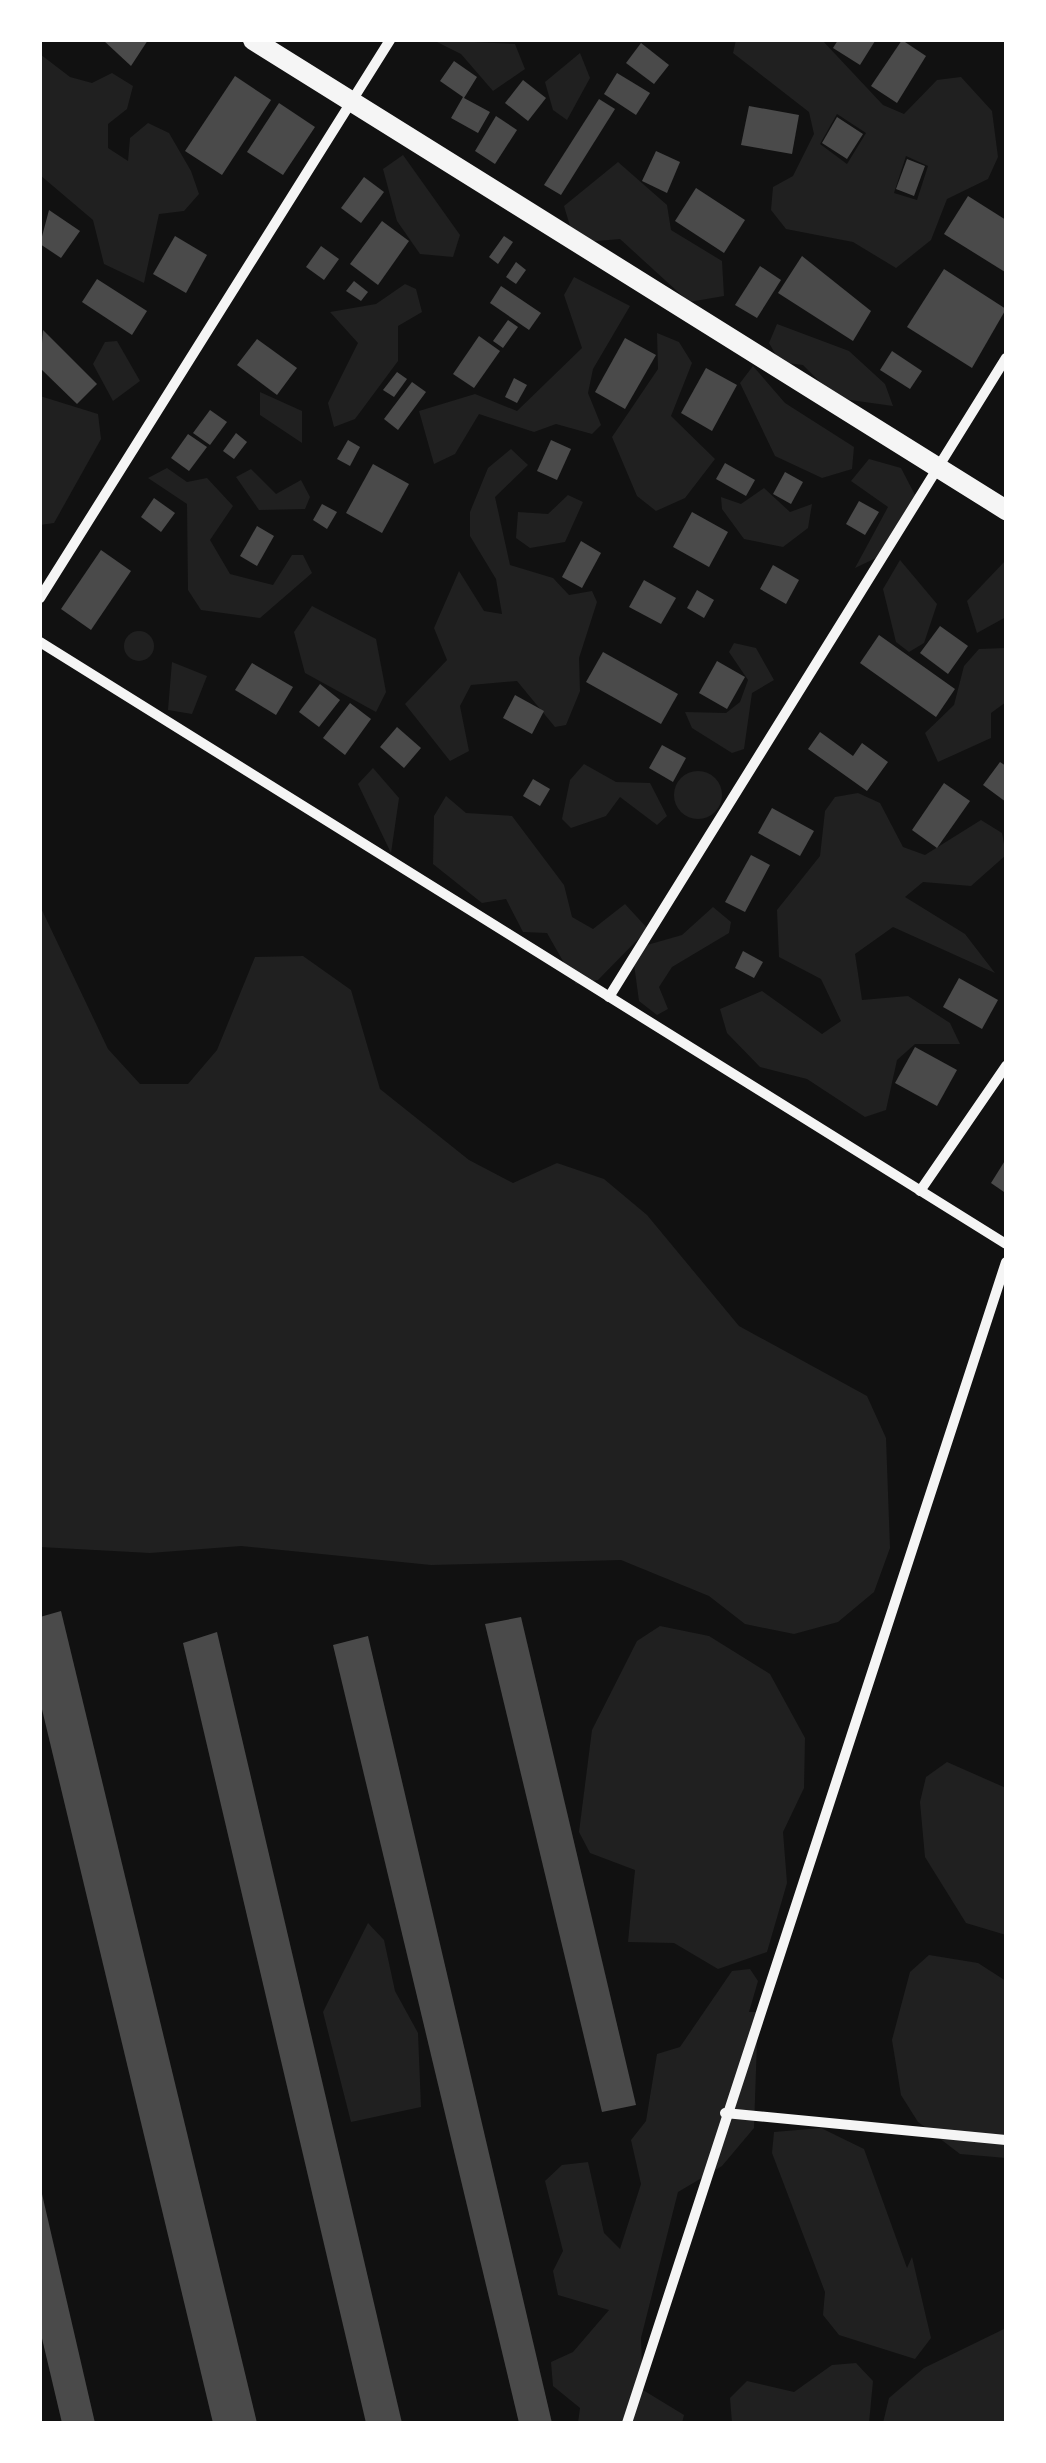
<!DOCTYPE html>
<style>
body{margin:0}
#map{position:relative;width:1046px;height:2463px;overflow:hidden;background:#111;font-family:"Archivo Narrow",sans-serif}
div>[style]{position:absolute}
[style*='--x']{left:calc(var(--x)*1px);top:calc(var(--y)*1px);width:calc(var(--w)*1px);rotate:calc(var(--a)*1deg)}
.green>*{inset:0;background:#202020}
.round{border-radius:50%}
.building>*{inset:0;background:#4a4a4a}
.minor>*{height:10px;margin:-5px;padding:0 5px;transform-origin:5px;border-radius:5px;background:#f5f5f5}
.secondary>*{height:20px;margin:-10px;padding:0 10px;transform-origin:10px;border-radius:10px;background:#f5f5f5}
span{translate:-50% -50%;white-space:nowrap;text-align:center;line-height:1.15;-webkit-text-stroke:8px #fff;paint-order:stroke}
.frame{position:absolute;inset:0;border:42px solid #fff;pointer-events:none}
</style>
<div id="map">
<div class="green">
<div style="clip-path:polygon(433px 40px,515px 44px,525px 69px,493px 91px,461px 54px)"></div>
<div style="clip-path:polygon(evenodd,736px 40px,822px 40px,883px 105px,904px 114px,937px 80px,961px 77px,992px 111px,998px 157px,988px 179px,947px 199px,931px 240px,896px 268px,853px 242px,786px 229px,771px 210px,773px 187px,793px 176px,814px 134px,809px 112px,733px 53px,736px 40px,837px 114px,866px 133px,847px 164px,820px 144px,837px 114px,736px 40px,906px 156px,928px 166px,917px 200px,894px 193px,906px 156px)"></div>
<div style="clip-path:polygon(580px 53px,590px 78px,567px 120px,553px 110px,545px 82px)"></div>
<div style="clip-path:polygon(40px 54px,70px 77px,92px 83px,112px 73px,133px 86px,127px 109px,108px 124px,108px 148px,128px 161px,130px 138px,148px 123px,169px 133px,191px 171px,199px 194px,184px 211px,159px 214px,144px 283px,104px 264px,93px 220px,40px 175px)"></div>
<div style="clip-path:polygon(403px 155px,460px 235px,453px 257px,420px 254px,397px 221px,383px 169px)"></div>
<div style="clip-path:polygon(618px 162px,667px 205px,671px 230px,722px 261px,724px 296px,689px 302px,620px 239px,586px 242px,570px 226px,564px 206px)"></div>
<div style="clip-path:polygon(574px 277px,630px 306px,593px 369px,588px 393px,601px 425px,592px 434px,556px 424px,534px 432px,479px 414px,455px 454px,434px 464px,419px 411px,475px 394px,517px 411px,582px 348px,564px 295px)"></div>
<div style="clip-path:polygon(405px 284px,416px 289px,422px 312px,398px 326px,398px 361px,355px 419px,334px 427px,328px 403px,358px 343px,330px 312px,376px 304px)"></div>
<div style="clip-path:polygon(777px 324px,849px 351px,885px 384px,893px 406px,836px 398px,803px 365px,780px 362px,769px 343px)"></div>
<div style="clip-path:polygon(657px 333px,679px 342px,692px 363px,671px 416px,715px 459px,685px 498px,656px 511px,637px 496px,612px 437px,658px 369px)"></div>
<div style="clip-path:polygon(117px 341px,140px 381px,113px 401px,93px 364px,105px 342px)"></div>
<div style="clip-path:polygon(753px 366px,785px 403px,854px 447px,852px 469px,822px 478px,775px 456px,740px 383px)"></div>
<div style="clip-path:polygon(260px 392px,302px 411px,302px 443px,260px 415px)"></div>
<div style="clip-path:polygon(40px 396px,98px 414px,101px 439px,54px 523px,40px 525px)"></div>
<div style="clip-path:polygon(511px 449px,528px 465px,495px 497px,510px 565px,553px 578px,569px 595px,592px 591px,597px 602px,579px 658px,580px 691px,566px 725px,555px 727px,517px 681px,471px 685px,460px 706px,469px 751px,450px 761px,405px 704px,447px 660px,434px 628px,459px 571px,484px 611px,502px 614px,496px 579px,470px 536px,470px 512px,488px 468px)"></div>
<div style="clip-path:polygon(869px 459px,901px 468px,915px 495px,876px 558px,855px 568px,888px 507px,851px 481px)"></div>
<div style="clip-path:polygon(167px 468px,187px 482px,207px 478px,233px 506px,210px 540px,230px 574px,273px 585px,292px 555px,303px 555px,312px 573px,260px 618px,201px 610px,188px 590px,187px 504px,148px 478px)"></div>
<div style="clip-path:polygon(251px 469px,276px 494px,301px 480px,310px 497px,305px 509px,259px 510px,236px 477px)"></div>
<div style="clip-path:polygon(764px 488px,790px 512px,812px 504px,808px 528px,783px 547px,744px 539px,722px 509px,721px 497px,741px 504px)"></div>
<div style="clip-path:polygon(568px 495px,583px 502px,565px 542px,530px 548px,516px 538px,518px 512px,548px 514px)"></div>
<div style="clip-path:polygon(900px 560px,937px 604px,924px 643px,909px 652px,896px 642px,883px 589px)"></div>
<div style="clip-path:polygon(1006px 560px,1006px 617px,977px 633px,967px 601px)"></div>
<div style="clip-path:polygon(312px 606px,376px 639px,386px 692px,376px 712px,305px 673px,294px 632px)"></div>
<div class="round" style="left:124px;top:631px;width:30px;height:30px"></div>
<div style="clip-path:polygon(734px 643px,756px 648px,774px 680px,752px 693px,744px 749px,732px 753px,692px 728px,685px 712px,726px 713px,740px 702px,748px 680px,729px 652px)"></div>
<div style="clip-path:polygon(1006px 648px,1006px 702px,991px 713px,991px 738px,938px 762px,925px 733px,954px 705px,964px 666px,979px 649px)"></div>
<div style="clip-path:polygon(172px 662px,207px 676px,192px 714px,168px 710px)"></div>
<div style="clip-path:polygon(584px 764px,616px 782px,650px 783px,667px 816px,657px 825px,620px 797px,606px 816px,571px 828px,562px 819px,570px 780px)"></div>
<div style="clip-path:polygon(373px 768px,399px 798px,391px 853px,358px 784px)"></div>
<div class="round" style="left:674px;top:771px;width:48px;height:48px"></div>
<div style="clip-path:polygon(858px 793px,880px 803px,903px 847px,925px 855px,981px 820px,1002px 833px,1006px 855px,971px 886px,923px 882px,905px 897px,965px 934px,995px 973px,893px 927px,855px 954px,862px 1000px,908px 996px,950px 1023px,960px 1044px,915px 1044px,897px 1060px,886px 1110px,865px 1117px,807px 1079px,760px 1067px,727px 1033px,720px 1009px,762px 991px,822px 1034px,841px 1021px,821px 979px,779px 957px,777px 910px,820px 856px,825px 811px,835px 797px)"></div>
<div style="clip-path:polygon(446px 796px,466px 813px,512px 816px,564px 885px,572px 917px,593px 929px,625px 904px,648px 929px,598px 980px,576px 984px,547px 933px,523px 932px,506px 899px,482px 903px,433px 864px,434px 816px)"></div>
<div style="clip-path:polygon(40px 906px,108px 1049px,140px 1084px,188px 1084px,217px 1050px,255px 957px,303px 956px,351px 990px,380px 1089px,469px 1160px,513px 1183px,557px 1163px,604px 1179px,647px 1215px,739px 1326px,867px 1396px,886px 1438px,890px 1548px,874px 1592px,838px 1622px,794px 1634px,745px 1624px,709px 1596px,621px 1560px,431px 1565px,241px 1546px,150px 1553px,40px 1547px)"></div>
<div style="clip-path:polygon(713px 907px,731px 922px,729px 933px,672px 967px,659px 987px,668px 1009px,657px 1015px,639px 1001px,634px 964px,647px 945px,682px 935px)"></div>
<div style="clip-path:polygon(660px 1626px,709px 1636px,770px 1674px,805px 1738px,804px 1788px,783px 1832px,787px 1883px,767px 1952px,718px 1969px,674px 1943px,628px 1942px,635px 1870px,590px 1853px,579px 1832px,592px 1730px,637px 1641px)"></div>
<div style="clip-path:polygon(947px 1762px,1006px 1788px,1006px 1935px,966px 1923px,925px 1857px,920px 1802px,926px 1777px)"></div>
<div style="clip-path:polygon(368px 1923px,384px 1940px,395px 1991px,418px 2033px,421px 2107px,351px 2122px,323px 2012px)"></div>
<div style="clip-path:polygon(929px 1955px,978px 1963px,1006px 1981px,1006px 2158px,960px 2154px,918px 2122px,901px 2095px,892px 2040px,910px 1972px)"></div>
<div style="clip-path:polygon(750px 1969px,758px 1981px,749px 2012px,758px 2012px,754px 2128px,722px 2166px,678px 2192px,641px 2338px,643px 2390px,684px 2415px,682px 2423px,578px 2423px,580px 2408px,553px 2386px,551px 2362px,573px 2352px,609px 2310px,558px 2295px,553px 2271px,563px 2251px,545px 2181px,562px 2165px,588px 2162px,604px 2233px,620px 2249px,641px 2184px,631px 2140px,646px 2121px,657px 2054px,680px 2047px,732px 1971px)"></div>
<div style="clip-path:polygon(821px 2128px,864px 2149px,907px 2268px,912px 2257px,931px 2338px,915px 2359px,839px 2335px,823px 2315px,825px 2292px,772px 2153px,774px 2132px)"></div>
<div style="clip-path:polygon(1006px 2328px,1006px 2423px,883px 2423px,889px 2398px,924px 2368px)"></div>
<div style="clip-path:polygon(856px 2363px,873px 2381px,869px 2423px,732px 2423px,730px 2398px,747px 2381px,794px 2392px,832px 2365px)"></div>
</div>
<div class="building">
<div style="clip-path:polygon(103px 40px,148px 40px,131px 66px)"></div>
<div style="clip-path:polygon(838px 40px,873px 40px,875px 41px,860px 65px,833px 48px)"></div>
<div style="clip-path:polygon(902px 40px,926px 56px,897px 103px,871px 86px)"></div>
<div style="clip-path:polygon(641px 43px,669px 65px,654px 84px,626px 63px)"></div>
<div style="clip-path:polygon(454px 61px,477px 77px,464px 98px,490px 112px,478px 133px,451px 118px,463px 97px,440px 81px)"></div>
<div style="clip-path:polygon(617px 73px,650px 93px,636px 115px,604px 94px)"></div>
<div style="clip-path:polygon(235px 76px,271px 100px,222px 175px,185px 151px)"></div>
<div style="clip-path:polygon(523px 80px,546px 98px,528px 121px,505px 103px)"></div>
<div style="clip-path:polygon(599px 99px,615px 109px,561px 195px,544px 185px)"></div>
<div style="clip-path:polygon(279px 103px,315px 127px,283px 175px,247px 152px)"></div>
<div style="clip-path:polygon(749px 106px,799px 115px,792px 154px,741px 145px)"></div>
<div style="clip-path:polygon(496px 116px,517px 130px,495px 164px,475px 151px)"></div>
<div style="clip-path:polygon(837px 117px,863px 134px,847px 159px,822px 143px)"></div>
<div style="clip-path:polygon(656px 151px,680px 162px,667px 193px,642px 181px)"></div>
<div style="clip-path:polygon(907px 159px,925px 166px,914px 196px,896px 189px)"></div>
<div style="clip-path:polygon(364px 177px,384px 192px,361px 223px,341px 208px)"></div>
<div style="clip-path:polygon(696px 188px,745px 220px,724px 253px,675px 221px)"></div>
<div style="clip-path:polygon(968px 196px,1006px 220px,1005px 272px,944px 234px)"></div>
<div style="clip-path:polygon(49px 210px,80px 231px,61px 258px,40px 244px)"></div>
<div style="clip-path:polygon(382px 221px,409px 241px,378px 285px,350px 264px)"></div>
<div style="clip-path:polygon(175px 236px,207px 255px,186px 293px,153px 274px)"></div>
<div style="clip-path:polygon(504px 236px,513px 242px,498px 264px,489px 257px)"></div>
<div style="clip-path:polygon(321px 246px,339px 259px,324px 280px,306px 267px)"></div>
<div style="clip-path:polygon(802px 256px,871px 311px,853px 341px,778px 293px)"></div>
<div style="clip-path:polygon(516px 262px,526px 270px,516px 284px,506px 277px)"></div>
<div style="clip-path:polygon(760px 266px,781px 280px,757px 318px,735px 305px)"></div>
<div style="clip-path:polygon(944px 269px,1006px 309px,972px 368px,907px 327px)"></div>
<div style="clip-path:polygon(97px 279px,147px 311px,132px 335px,82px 302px)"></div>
<div style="clip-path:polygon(354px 281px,368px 292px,361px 301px,346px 291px)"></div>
<div style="clip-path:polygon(501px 286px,541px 313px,529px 330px,490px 303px)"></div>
<div style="clip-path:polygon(508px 320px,518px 327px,503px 348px,493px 341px)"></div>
<div style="clip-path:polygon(43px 330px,97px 384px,77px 404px,40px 368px)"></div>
<div style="clip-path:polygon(479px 336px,500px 351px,474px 388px,453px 374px)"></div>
<div style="clip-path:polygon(625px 338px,656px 355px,625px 409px,595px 392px)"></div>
<div style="clip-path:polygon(257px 339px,297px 368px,277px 395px,237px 365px)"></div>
<div style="clip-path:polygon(892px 351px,922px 371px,910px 389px,880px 370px)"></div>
<div style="clip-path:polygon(706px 368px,737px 385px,712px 431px,681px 413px)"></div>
<div style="clip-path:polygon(397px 372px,407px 379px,394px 397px,383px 390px)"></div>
<div style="clip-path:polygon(514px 378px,527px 385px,517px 403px,505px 397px)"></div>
<div style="clip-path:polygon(412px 382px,426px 392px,398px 430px,384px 419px)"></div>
<div style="clip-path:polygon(210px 410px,227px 422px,210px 445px,193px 433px)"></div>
<div style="clip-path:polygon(236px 433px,247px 442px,234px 459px,223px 451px)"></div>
<div style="clip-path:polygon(188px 434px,207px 447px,189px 471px,171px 458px)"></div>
<div style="clip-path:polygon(348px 440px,360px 447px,350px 466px,337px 459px)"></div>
<div style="clip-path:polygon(551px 440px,571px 449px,557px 480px,537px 471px)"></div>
<div style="clip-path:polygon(725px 463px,755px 480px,746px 496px,716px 479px)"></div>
<div style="clip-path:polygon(373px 464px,409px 484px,382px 533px,346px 513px)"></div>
<div style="clip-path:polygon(785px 472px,803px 482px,791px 504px,773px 494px)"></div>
<div style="clip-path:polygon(154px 498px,175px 513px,161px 532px,141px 517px)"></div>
<div style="clip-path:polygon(859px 501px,879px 512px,865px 535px,846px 524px)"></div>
<div style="clip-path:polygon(322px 504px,337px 512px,327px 529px,313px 520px)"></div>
<div style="clip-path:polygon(692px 512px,728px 532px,709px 567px,673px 547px)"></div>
<div style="clip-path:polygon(257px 526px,274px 536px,257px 566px,240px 556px)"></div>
<div style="clip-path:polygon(581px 541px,601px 553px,582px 588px,562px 577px)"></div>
<div style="clip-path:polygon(101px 550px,131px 571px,91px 630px,61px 609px)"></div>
<div style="clip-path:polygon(773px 565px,799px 580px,786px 604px,760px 589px)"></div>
<div style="clip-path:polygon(644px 580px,676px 598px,661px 624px,629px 607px)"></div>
<div style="clip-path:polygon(697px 590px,714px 600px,704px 618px,687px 608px)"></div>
<div style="clip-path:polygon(940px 626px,968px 646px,948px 674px,920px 653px)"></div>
<div style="clip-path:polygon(879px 635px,955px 689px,936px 717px,860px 663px)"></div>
<div style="clip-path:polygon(603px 652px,678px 694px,661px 724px,586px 682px)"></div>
<div style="clip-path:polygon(717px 661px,745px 677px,727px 709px,699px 693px)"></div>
<div style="clip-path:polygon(252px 663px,293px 687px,276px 715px,235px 690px)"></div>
<div style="clip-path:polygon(320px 684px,340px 700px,319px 727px,299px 712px)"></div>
<div style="clip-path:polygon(515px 695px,544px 711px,532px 734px,503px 718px)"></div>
<div style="clip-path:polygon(350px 703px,371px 719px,345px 755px,323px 738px)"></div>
<div style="clip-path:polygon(397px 727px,421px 748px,404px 768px,380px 747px)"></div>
<div style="clip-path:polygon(820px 732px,853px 756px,862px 743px,888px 762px,867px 791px,808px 749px)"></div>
<div style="clip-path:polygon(662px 745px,686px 758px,673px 782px,649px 768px)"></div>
<div style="clip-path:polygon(1000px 762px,1006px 766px,1006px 802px,983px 785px)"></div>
<div style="clip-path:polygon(533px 779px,550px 789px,540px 806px,523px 796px)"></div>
<div style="clip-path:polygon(944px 783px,970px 801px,937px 848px,912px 830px)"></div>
<div style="clip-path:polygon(772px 808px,814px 831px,800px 856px,758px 833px)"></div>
<div style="clip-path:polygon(751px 855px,770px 865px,745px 912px,725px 902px)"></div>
<div style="clip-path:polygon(743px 951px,763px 962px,754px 978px,735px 968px)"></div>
<div style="clip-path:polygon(959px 978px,998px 1000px,982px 1029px,943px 1007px)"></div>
<div style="clip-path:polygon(915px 1047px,957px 1070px,937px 1106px,895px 1083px)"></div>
<div style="clip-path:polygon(1006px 1159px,1006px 1189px,1004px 1192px,991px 1183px)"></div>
<div style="clip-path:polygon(61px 1611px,257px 2423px,213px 2423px,40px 1701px,40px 1617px)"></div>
<div style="clip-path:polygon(521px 1617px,636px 2105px,602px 2112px,485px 1624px)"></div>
<div style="clip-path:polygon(217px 1632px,402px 2423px,366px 2423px,183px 1643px)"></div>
<div style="clip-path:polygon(368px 1636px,552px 2423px,519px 2423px,333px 1645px)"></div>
<div style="clip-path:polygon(42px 2194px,95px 2423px,62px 2423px,40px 2330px)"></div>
</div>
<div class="minor">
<div style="--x:40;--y:598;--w:659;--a:-57.9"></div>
<div style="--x:40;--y:642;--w:1138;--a:31.93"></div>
<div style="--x:609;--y:997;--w:752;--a:-58.15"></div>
<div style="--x:920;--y:1191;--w:152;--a:-55.5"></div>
<div style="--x:725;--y:2113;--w:282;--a:5.5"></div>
<div style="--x:627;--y:2423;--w:1221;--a:-71.92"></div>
</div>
<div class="secondary">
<div style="--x:253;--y:40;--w:888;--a:31.97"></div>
</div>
<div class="frame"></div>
</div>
